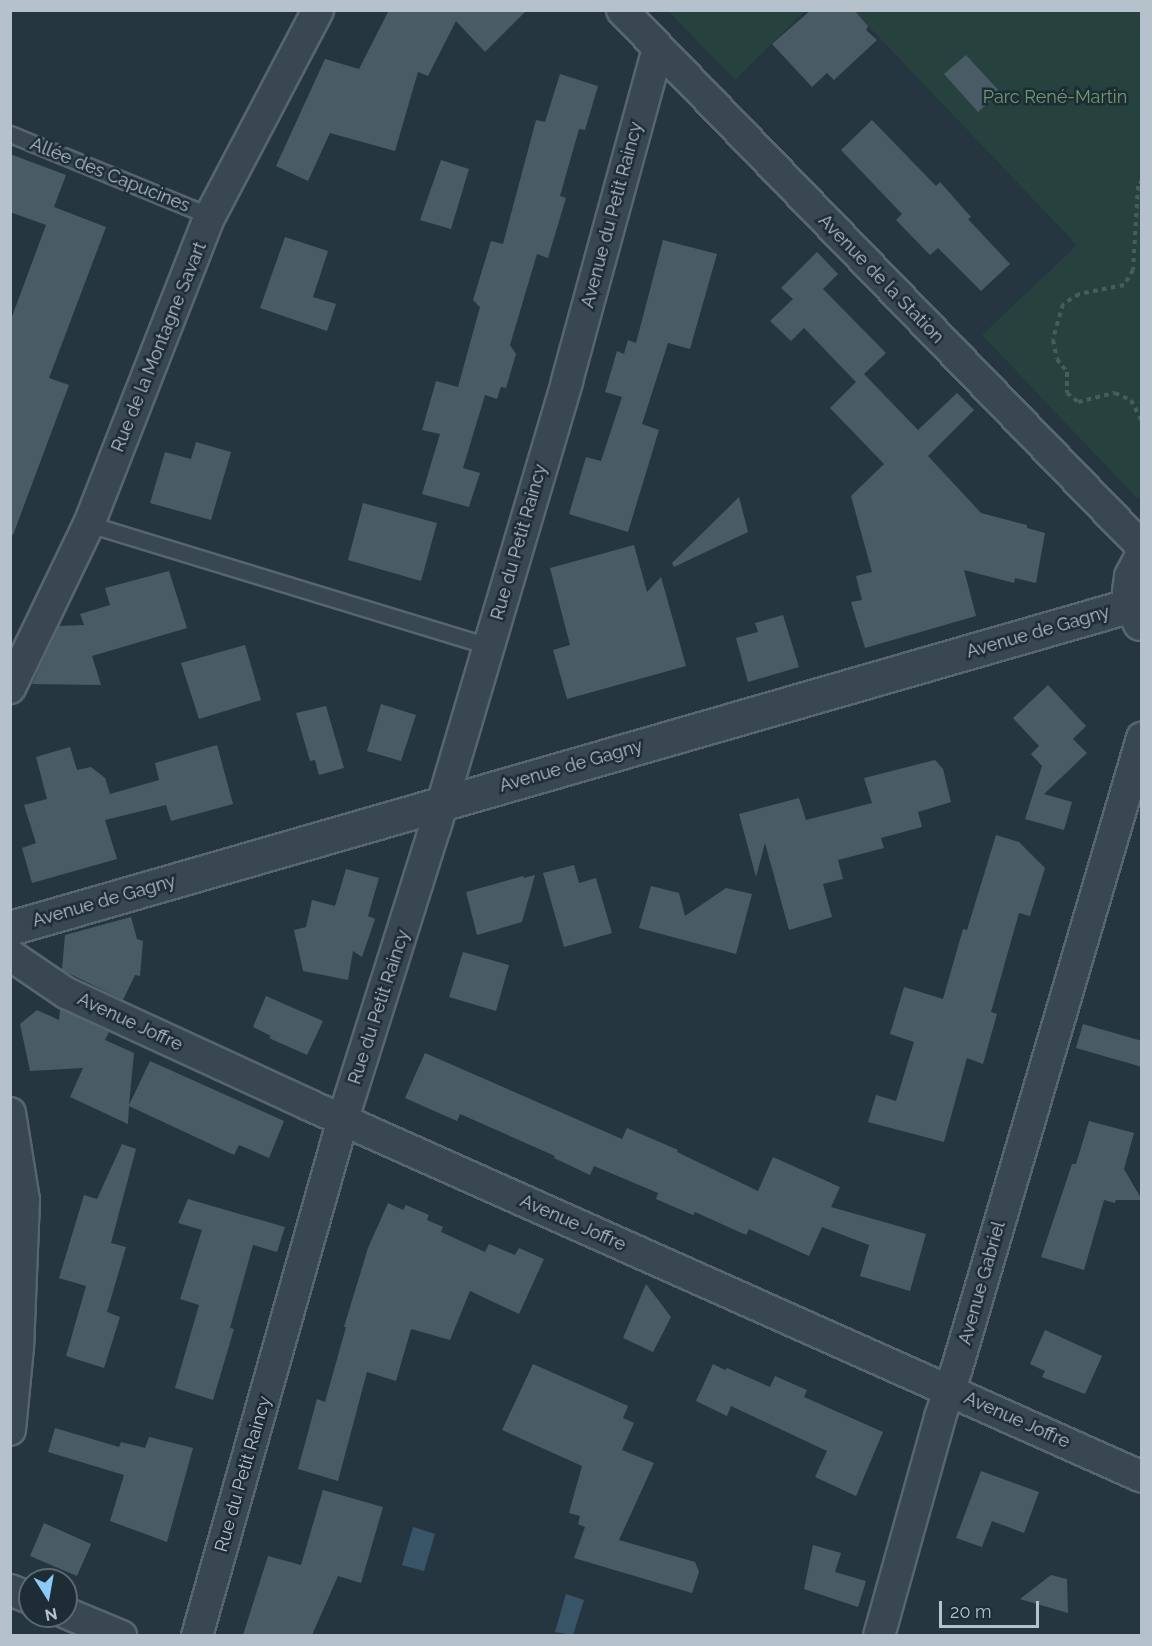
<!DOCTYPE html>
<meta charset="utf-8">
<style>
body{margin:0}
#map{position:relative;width:1152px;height:1646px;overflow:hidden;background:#253640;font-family:Raleway,sans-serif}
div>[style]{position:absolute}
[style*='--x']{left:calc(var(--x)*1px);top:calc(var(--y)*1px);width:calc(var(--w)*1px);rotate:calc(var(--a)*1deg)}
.green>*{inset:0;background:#27413f}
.water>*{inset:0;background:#385568}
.building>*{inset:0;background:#495c66}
.path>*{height:4px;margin-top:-2px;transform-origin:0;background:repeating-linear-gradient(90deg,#455d5b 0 4.5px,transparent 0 9px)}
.roads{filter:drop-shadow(2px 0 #57656e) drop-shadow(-2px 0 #57656e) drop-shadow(0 2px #57656e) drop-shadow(0 -2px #57656e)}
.service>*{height:15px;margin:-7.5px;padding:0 7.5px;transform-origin:7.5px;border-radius:7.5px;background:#394750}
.minor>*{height:30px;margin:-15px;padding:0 15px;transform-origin:15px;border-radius:15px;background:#394750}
.tertiary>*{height:33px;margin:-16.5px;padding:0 16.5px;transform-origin:16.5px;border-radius:16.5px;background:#394750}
span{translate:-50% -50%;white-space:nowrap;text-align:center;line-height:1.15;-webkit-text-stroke:5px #1e2c35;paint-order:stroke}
.park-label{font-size:18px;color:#6c9c6e}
.street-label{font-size:18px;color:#b6c2cb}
.frame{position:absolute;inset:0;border:12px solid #b6c2cb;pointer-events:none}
.north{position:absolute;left:18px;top:1568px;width:60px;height:60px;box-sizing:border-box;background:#1e2c35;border:2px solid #5b6871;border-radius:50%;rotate:169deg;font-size:16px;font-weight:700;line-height:24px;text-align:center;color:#b6c2cb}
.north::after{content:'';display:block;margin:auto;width:21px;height:27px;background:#8ccbf9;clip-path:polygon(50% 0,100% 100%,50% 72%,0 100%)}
.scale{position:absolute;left:939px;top:1601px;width:100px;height:27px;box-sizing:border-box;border:3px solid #b6c2cb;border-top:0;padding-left:8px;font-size:18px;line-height:21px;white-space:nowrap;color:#b6c2cb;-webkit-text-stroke:4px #1e2c35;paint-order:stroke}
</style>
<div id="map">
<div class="green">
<div style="clip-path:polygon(668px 11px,805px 11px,735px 80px)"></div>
<div style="clip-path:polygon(854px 11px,1141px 11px,1141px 496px,1137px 498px,982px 335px,1077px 245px)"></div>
</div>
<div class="water">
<div style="clip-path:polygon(413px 1527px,435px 1534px,424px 1571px,402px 1565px)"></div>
<div style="clip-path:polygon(566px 1594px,584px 1600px,573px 1635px,555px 1632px)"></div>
</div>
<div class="building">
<div style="clip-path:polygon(389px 10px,527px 10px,485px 52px,456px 21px,428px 76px,418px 72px,395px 151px,330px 133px,308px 181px,276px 166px,325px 59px,359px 69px)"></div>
<div style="clip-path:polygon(811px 10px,854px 10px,868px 26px,866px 30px,877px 40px,834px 80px,827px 73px,812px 87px,772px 44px)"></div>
<div style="clip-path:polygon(966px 55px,1000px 92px,978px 112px,944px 74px)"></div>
<div style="clip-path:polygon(560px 74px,598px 86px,585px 130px,579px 129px,560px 196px,566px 198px,548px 258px,537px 254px,510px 345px,516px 354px,506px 388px,501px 387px,497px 399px,485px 395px,463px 468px,480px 473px,469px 507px,422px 494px,440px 434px,422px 430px,436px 381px,458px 387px,480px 307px,473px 300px,491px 241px,503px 244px,536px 120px,545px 122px)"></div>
<div style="clip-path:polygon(872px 120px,936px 186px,940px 182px,971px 217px,968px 219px,1010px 264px,981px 291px,938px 248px,930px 255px,896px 220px,902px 214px,841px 150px)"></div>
<div style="clip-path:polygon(10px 154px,66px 175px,54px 207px,106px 227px,49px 378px,69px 385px,13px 535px,10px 534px,10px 322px,46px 225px,10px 212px)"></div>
<div style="clip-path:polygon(441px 160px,469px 169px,451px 229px,420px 220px)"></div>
<div style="clip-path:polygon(285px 237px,328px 251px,313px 297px,336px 304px,327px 331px,260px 308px)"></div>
<div style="clip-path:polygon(663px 240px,717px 254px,690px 349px,668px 343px,642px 424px,659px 430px,628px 532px,569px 514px,586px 457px,601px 461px,622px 397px,605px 392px,617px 351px,624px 354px,628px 340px,636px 343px)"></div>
<div style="clip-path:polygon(817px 252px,838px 274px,823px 289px,886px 353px,864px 374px,918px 430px,957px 393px,974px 410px,928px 456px,981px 513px,1027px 525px,1027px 528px,1045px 533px,1036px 583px,1015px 578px,1014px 583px,964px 570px,976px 616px,865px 648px,851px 602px,862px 600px,856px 576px,872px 572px,851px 496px,884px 464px,830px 408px,856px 382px,804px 328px,791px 341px,770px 321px,793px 299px,781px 288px)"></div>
<div style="clip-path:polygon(196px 442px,231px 452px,211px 520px,150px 503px,165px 452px,191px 459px)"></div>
<div style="clip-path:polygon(739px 497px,748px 532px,674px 567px,672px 563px)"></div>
<div style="clip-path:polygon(363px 503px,437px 523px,421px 581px,348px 560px)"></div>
<div style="clip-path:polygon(634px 545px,647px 592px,661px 577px,686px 666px,567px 699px,553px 650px,570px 645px,550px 568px)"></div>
<div style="clip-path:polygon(169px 571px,187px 628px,92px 656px,101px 685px,32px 684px,59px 626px,84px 625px,80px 614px,110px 605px,105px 588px)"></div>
<div style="clip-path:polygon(783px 615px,799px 667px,748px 682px,736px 638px,758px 632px,755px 623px)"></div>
<div style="clip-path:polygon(245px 645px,261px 700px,199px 719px,181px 663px)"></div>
<div style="clip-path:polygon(1048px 685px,1086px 726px,1073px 739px,1087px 753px,1044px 794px,1072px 802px,1064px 830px,1025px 819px,1042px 766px,1031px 754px,1039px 746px,1013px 718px)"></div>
<div style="clip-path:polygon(381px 704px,416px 715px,401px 761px,367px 751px)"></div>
<div style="clip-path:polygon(326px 706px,344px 768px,319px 775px,315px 760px,310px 761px,296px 713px)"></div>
<div style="clip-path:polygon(217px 745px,233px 804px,171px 821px,166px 805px,105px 820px,117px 859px,32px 883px,22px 848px,36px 843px,24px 805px,47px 799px,36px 757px,70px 747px,77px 770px,91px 767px,105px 778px,110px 794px,159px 780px,155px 763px)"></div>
<div style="clip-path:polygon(935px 760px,943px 769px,951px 802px,918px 812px,922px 827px,881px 838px,884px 848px,838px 860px,843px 879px,823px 884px,832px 917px,789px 930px,765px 843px,756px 877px,739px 814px,799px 798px,806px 820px,872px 803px,864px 778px)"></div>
<div style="clip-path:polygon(996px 835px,1019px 842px,1045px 868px,1030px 916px,1019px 913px,991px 1012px,997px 1014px,983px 1064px,967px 1058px,944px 1142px,868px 1122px,876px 1095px,896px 1101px,914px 1042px,890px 1034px,904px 987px,943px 999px,963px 929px,967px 930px)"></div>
<div style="clip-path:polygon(574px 865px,579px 883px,596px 878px,612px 933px,564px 947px,543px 873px)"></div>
<div style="clip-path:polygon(346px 869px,379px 878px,368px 916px,375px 919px,362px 957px,353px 951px,348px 980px,303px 971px,294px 930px,306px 927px,312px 900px,335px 906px)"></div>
<div style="clip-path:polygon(535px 875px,522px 922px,477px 935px,466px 892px,523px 876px,524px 878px)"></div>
<div style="clip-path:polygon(651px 886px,679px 893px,685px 916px,726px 888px,752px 894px,736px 954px,639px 928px)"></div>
<div style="clip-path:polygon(131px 917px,137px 939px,143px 941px,140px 976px,135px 975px,123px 1000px,62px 970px,65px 935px)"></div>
<div style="clip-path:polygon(463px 952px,509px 965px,496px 1011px,449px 997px)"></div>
<div style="clip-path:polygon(266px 996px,323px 1021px,307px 1055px,269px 1038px,271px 1036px,253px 1027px)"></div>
<div style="clip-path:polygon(60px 1009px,109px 1032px,105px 1040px,134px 1053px,129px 1105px,150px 1061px,284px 1121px,269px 1158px,239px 1145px,234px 1155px,129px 1106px,128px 1124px,70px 1097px,83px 1068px,30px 1071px,20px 1024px,37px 1010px,59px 1020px)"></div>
<div style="clip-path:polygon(1083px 1024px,1142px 1041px,1142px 1067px,1076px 1048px)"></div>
<div style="clip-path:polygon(425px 1053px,622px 1139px,627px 1128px,678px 1150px,677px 1152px,758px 1191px,773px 1157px,840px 1187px,831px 1207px,926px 1234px,910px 1291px,860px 1276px,869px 1245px,822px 1227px,809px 1256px,749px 1229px,746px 1235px,695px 1212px,693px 1215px,656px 1199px,658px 1193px,594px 1166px,590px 1175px,554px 1158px,555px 1156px,460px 1114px,457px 1121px,405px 1098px)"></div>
<div style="clip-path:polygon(1089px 1121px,1134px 1133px,1124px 1169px,1142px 1200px,1116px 1200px,1115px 1203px,1104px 1200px,1084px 1270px,1041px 1257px,1072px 1164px,1076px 1164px)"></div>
<div style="clip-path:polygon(122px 1144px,136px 1149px,111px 1243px,126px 1247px,107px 1312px,120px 1317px,104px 1368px,66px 1356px,86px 1286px,59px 1278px,84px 1195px,97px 1199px)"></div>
<div style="clip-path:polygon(188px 1199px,285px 1227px,277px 1252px,253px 1245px,230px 1328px,234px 1329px,213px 1400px,175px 1388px,199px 1305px,180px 1299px,202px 1230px,178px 1223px)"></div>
<div style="clip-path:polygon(388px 1203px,403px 1210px,406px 1205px,429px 1215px,427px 1220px,443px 1227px,441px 1232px,485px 1252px,489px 1244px,515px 1255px,519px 1248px,544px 1259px,519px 1314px,470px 1291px,450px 1340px,411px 1329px,396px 1381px,367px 1372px,338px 1481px,298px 1469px,317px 1399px,325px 1402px,346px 1327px,344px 1327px,368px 1248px)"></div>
<div style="clip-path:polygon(646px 1284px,671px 1317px,653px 1352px,623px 1338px)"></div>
<div style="clip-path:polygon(1045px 1330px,1102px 1356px,1085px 1394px,1042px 1377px,1045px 1371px,1030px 1364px)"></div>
<div style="clip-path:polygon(533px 1364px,628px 1406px,623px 1418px,634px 1423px,622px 1450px,654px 1463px,619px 1540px,695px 1562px,699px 1572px,692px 1593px,574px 1558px,585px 1527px,578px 1524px,580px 1516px,569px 1513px,582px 1466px,502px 1430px)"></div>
<div style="clip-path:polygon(713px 1364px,725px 1370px,727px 1368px,770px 1387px,775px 1376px,807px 1390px,804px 1397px,883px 1432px,856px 1496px,815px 1477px,827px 1451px,731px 1406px,727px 1416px,696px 1401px)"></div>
<div style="clip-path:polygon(55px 1428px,119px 1447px,121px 1442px,145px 1448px,149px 1437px,193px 1448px,167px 1542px,110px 1521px,124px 1475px,48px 1452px)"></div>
<div style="clip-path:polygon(981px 1471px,1039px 1492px,1024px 1533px,992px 1521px,982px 1547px,956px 1538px)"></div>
<div style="clip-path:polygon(323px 1490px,383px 1507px,361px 1583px,338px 1576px,312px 1635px,243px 1635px,268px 1556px,301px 1565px)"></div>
<div style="clip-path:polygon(44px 1523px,91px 1544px,77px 1576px,30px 1556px)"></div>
<div style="clip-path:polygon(813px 1545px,841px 1553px,835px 1572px,866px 1581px,858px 1607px,804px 1589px)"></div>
<div style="clip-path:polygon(1051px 1575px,1067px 1579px,1068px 1613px,1020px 1599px)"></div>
</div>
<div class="path">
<div style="--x:1142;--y:180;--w:7;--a:124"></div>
<div style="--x:1138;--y:186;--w:84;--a:93.4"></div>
<div style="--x:1133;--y:270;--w:17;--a:121"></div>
<div style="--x:1124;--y:285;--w:46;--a:168.7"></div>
<div style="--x:1079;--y:294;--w:19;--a:148"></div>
<div style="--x:1063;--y:304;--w:37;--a:106"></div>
<div style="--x:1053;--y:340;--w:19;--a:78"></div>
<div style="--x:1057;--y:359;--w:16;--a:52"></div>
<div style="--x:1067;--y:372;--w:21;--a:90"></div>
<div style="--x:1067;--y:393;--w:14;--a:39"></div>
<div style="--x:1078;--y:402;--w:38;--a:-14"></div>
<div style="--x:1115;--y:393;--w:17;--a:24"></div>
<div style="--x:1131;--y:400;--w:25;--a:63"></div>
</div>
<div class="roads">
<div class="service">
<div style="--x:10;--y:134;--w:216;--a:22.3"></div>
<div style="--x:89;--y:524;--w:418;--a:17"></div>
</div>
<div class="minor">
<div style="--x:622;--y:10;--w:748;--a:45.92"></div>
<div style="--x:10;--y:688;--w:182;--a:-64.3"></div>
<div style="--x:89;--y:524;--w:331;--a:-68.6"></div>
<div style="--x:210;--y:216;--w:233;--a:-62.3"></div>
<div style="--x:10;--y:955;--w:68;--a:34.2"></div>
<div style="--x:66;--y:993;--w:268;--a:24.7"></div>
<div style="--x:309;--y:1105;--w:912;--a:24.06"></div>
<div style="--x:10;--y:1113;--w:88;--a:80.9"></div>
<div style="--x:24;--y:1200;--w:147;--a:92.3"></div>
<div style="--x:18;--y:1347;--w:83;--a:95.5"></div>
<div style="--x:10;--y:1590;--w:22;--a:22"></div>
<div style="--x:66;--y:1613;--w:60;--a:22.7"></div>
<div style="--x:197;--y:1636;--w:537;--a:-74.23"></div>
<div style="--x:343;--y:1119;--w:305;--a:-72.5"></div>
<div style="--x:435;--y:828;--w:466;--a:-73.5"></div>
<div style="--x:567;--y:381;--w:344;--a:-74.7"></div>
<div style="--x:879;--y:1636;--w:227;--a:-74.4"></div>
<div style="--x:940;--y:1417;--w:52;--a:-70.9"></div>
<div style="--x:957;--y:1368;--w:657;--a:-73.64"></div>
</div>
<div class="tertiary">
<div style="--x:1140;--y:623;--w:20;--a:-117"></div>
<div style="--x:1131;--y:605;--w:14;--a:-98"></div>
<div style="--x:1129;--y:591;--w:15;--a:-82"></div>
<div style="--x:1131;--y:576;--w:24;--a:-62"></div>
<div style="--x:10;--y:928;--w:1167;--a:-16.07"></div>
</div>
</div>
<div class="park-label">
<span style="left:1055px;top:97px">Parc René-Martin</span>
</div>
<div class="street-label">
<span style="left:110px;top:175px;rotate:22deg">Allée des Capucines</span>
<span style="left:612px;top:215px;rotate:-75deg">Avenue du Petit Raincy</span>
<span style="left:881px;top:279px;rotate:46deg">Avenue de la Station</span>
<span style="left:159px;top:347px;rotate:-68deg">Rue de la Montagne Savart</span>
<span style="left:519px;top:542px;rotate:-74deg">Rue du Petit Raincy</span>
<span style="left:1038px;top:632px;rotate:-16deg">Avenue de Gagny</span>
<span style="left:571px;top:766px;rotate:-16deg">Avenue de Gagny</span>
<span style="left:104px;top:901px;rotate:-16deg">Avenue de Gagny</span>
<span style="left:379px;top:1007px;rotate:-72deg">Rue du Petit Raincy</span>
<span style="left:130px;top:1022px;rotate:25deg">Avenue Joffre</span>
<span style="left:573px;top:1223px;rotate:24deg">Avenue Joffre</span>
<span style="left:982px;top:1283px;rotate:-74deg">Avenue Gabriel</span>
<span style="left:1017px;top:1420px;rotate:24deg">Avenue Joffre</span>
<span style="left:243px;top:1474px;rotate:-74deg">Rue du Petit Raincy</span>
</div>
<div class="frame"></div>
<div class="north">N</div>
<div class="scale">20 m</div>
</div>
